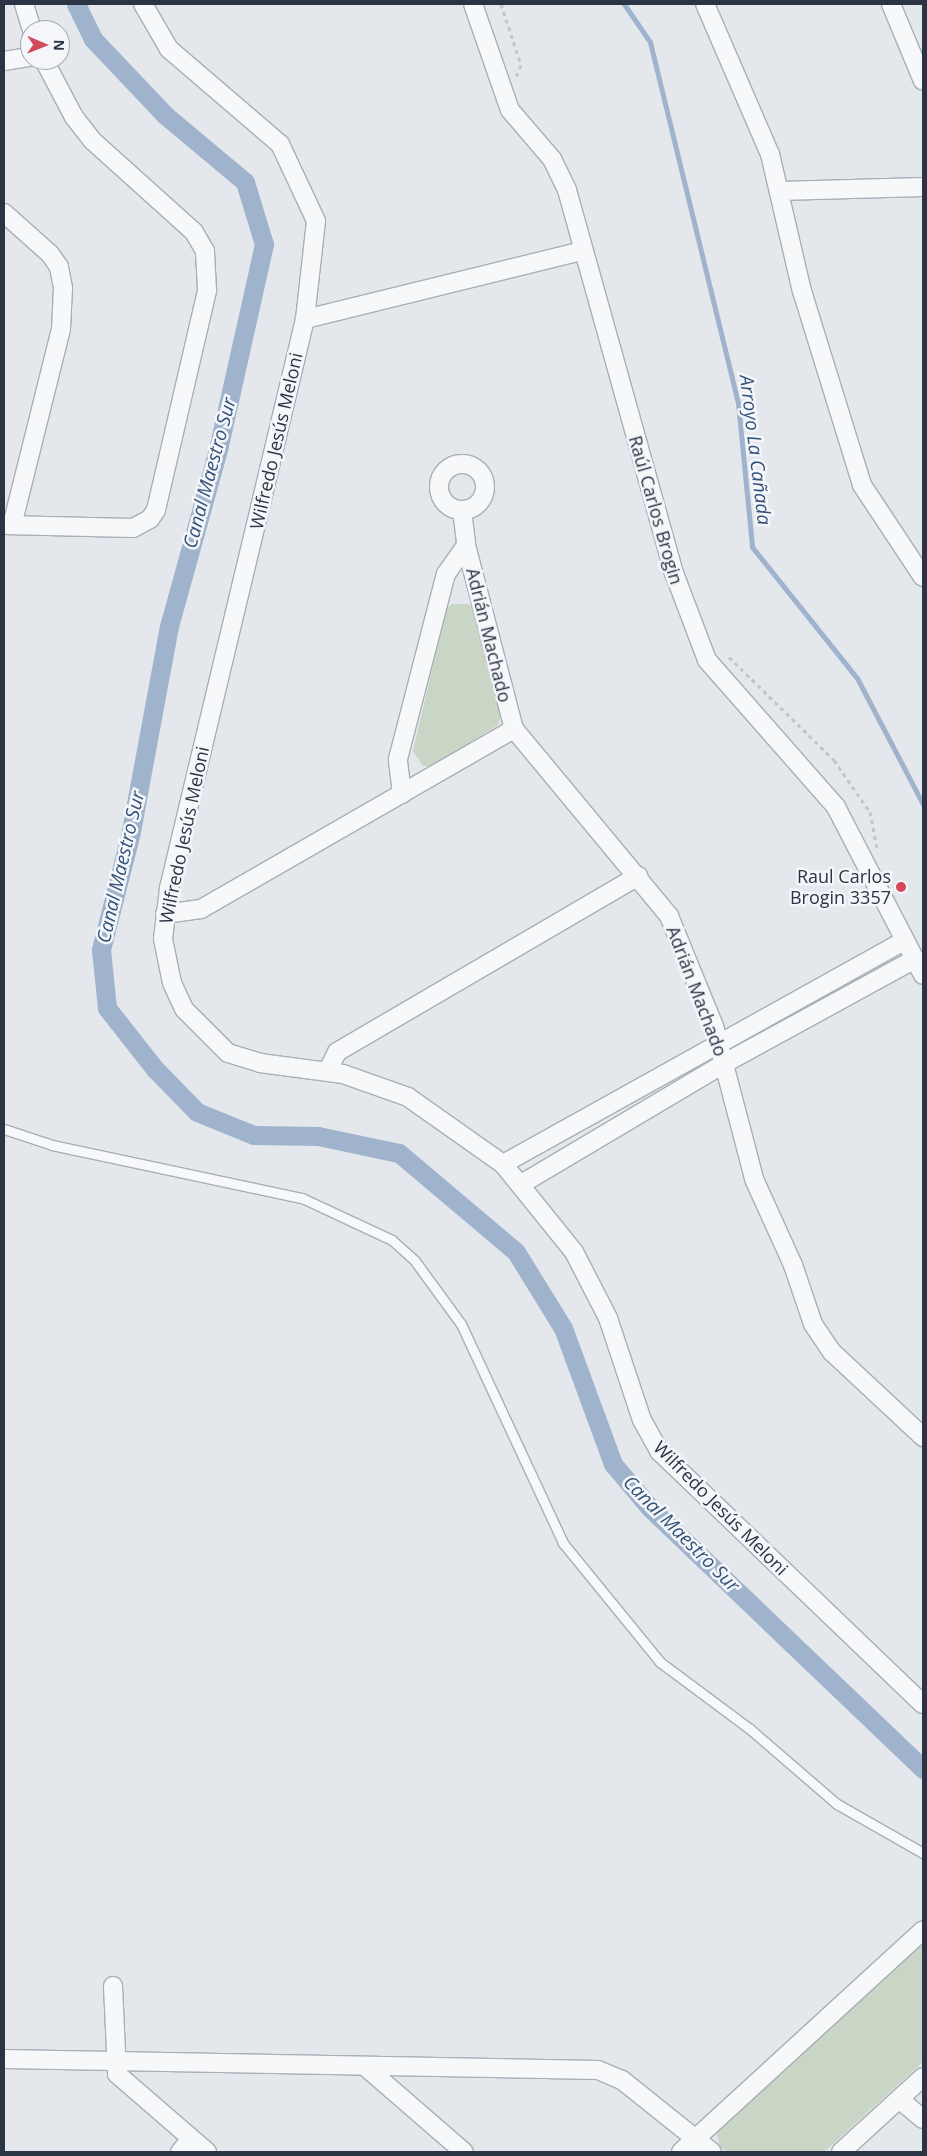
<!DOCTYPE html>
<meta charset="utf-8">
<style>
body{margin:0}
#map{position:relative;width:927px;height:2156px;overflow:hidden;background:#e4e7ec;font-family:"Open Sans",sans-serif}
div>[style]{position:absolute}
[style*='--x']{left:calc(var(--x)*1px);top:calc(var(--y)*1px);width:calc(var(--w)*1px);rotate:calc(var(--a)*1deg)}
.green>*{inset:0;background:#c9d6c5}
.stream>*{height:5px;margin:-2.5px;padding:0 2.5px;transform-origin:2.5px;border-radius:2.5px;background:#9fb4cc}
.canal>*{height:19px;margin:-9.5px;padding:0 9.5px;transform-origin:9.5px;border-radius:9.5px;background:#9fb4cc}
.path>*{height:3px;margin-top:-1.5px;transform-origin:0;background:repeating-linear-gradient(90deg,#c2c5cb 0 4px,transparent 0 8px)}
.roads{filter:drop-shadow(1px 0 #a9aeb7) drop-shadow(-1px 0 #a9aeb7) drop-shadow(0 1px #a9aeb7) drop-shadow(0 -1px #a9aeb7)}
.lane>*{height:9px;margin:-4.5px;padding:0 4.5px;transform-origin:4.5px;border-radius:4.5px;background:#f7f8fa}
.street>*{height:18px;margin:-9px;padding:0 9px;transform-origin:9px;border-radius:9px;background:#f7f8fa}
.street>.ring{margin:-9px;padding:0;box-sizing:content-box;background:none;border:18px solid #f7f8fa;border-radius:50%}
.dots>*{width:14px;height:14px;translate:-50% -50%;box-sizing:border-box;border:2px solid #f4f6f9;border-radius:50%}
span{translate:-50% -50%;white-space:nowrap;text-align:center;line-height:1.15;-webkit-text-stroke:5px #f4f6f9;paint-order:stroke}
.street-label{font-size:18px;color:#2b3445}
.poi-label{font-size:18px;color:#2b3445}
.right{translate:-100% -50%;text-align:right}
.water-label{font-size:19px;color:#34527a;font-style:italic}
.frame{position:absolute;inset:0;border:5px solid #2b3445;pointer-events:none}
.north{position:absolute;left:20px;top:20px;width:50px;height:50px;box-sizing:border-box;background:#f4f6f9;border:1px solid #a4a8b1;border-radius:50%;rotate:91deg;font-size:14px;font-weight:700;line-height:20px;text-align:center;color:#2b3445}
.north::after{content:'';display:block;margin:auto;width:18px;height:22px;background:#d1495b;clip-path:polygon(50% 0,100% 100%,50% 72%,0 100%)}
</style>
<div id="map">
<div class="green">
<div style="clip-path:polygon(452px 604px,469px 604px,476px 612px,501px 716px,498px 725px,432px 766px,423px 766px,413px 751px,446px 609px)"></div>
<div style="clip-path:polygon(923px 1939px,923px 2062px,824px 2152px,727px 2152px,720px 2147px,717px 2135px,722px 2124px)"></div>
</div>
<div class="stream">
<div style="--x:624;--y:4;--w:46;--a:55.6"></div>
<div style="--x:650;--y:42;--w:372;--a:76.3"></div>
<div style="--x:738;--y:403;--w:145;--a:84.4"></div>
<div style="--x:752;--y:547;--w:168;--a:51.3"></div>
<div style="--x:857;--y:678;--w:142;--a:62.4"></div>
</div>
<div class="canal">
<div style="--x:76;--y:4;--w:39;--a:64"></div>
<div style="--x:93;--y:39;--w:105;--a:46.5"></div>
<div style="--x:165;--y:115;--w:104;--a:39.9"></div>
<div style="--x:245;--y:182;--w:65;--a:73"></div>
<div style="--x:264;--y:244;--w:207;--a:102.6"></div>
<div style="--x:219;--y:446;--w:187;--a:105.5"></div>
<div style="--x:169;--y:626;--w:209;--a:100.5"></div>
<div style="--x:131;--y:832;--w:122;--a:104.3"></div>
<div style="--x:101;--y:950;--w:58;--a:84.1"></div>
<div style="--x:107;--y:1008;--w:78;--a:51.8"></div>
<div style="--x:155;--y:1069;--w:60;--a:45.7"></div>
<div style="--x:197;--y:1112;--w:61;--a:22"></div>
<div style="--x:254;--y:1135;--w:64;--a:0.9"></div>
<div style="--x:318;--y:1136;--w:83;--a:11.9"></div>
<div style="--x:399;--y:1153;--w:153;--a:40.2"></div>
<div style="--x:516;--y:1252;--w:89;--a:58.3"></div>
<div style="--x:563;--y:1328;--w:145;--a:69.8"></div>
<div style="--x:613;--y:1464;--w:57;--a:49.9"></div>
<div style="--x:650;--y:1508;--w:378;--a:43.7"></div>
</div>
<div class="path">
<div style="--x:501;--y:4;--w:64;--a:71.8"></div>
<div style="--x:521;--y:65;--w:13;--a:113"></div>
<div style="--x:729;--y:657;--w:147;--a:44.4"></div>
<div style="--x:834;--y:760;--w:63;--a:55.3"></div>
<div style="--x:870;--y:812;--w:36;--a:79"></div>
</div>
<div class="roads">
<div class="lane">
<div style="--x:4;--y:1129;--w:51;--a:18.4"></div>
<div style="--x:52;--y:1145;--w:256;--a:12"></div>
<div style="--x:302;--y:1198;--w:99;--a:25"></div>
<div style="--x:392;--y:1240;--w:31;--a:42"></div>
<div style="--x:415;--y:1261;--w:78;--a:53.9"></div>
<div style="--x:461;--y:1324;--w:242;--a:65"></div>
<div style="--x:563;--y:1543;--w:154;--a:50.8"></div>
<div style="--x:660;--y:1662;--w:112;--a:36.7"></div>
<div style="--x:750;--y:1729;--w:115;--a:40.8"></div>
<div style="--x:837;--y:1804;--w:99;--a:29.7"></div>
</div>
<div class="street">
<div style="--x:24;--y:4;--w:27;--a:73"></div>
<div style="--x:143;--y:4;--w:52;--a:60"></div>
<div style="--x:169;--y:49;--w:146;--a:40.6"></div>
<div style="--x:280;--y:144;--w:85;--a:64.9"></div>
<div style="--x:316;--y:221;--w:99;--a:96.4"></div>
<div style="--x:305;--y:319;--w:585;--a:103.44"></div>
<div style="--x:169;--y:888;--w:51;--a:96.7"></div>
<div style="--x:163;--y:939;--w:45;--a:78.4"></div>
<div style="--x:172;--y:983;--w:29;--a:65"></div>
<div style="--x:184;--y:1009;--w:62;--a:45"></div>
<div style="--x:228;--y:1053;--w:34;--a:17"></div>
<div style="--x:260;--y:1063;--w:84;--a:7.5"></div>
<div style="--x:343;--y:1074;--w:69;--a:19.5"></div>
<div style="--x:408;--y:1097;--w:116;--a:35.2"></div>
<div style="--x:503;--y:1164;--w:113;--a:51.1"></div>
<div style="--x:574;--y:1252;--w:74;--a:62.7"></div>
<div style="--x:608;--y:1318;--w:108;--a:71.6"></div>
<div style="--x:642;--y:1420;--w:37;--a:61"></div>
<div style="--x:660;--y:1452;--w:364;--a:43.8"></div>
<div style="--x:473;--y:4;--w:112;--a:70.8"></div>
<div style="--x:510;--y:110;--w:65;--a:49.4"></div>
<div style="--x:552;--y:159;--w:34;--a:64"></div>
<div style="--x:567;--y:190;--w:398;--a:74.4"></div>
<div style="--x:674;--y:573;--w:93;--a:69.2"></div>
<div style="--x:707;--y:660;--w:196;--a:48.7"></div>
<div style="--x:836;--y:807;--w:189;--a:62.6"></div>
<div style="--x:705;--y:4;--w:163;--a:66.6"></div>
<div style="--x:770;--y:154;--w:141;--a:76.9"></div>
<div style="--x:802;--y:291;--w:203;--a:72.8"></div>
<div style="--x:862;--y:485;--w:110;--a:56.5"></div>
<div style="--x:891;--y:4;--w:83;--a:67.4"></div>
<div style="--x:4;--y:61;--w:26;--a:-9"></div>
<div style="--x:780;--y:191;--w:143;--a:-1.6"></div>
<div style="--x:4;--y:213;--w:62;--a:41.7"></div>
<div style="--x:50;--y:254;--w:16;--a:55"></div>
<div style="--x:59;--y:267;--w:21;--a:79"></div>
<div style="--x:63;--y:288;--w:41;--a:92.8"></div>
<div style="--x:61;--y:329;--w:202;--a:104"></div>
<div style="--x:305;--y:319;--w:285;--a:-13.8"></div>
<div class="ring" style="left:439px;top:464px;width:28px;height:28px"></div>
<div style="--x:462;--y:510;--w:35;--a:83"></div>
<div style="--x:466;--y:545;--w:190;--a:75.4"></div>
<div style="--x:514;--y:729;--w:243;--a:50.3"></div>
<div style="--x:669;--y:916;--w:119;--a:67.8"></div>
<div style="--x:714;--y:1026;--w:158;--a:75.3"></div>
<div style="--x:754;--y:1179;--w:94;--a:65.6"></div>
<div style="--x:793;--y:1265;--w:62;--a:71.3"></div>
<div style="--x:813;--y:1324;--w:34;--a:56"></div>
<div style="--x:832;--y:1352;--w:125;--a:43"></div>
<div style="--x:4;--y:525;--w:129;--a:1.3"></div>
<div style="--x:133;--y:528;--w:19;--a:-28"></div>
<div style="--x:150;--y:519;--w:11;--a:-56"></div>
<div style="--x:156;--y:510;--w:226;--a:-76.9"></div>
<div style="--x:207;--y:290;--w:39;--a:-93"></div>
<div style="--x:205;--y:251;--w:22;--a:-120"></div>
<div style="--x:194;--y:232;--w:137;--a:-138"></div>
<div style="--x:92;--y:140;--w:29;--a:-128"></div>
<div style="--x:74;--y:117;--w:64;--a:-117.8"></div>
<div style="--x:402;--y:794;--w:35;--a:-97"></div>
<div style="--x:398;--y:759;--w:191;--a:-75.5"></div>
<div style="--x:446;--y:574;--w:35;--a:-55"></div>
<div style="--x:165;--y:914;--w:36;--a:-8"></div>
<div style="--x:201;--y:909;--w:361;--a:-29.9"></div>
<div style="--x:328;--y:1070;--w:20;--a:-63"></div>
<div style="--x:337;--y:1052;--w:349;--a:-30.3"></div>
<div style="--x:503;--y:1164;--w:459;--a:-29.1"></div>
<div style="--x:523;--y:1183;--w:235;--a:-30.7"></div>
<div style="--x:725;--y:1063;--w:217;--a:-28.7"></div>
<div style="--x:113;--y:1986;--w:88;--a:87.4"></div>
<div style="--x:117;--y:2074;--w:119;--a:40.9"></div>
<div style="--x:4;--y:2059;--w:594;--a:1.06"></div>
<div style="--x:598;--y:2070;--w:26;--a:23"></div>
<div style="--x:622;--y:2080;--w:115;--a:38.7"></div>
<div style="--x:367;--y:2068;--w:128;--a:40.9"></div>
<div style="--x:899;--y:2099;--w:31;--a:40"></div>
<div style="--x:180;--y:2152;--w:17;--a:-50"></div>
<div style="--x:681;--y:2152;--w:328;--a:-42.5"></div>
<div style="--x:841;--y:2152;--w:111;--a:-42.4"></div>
</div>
</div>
<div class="dots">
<div style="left:901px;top:887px;background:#d1495b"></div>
</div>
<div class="street-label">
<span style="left:276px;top:441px;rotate:-77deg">Wilfredo Jesús Meloni</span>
<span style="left:656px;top:510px;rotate:74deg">Raúl Carlos Brogin</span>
<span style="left:489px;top:635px;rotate:76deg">Adrián Machado</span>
<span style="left:184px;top:835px;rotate:-78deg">Wilfredo Jesús Meloni</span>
<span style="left:697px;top:991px;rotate:69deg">Adrián Machado</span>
<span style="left:721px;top:1508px;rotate:45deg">Wilfredo Jesús Meloni</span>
</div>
<div class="poi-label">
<span class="right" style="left:891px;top:887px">Raul Carlos<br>Brogin 3357</span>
</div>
<div class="water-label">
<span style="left:755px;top:450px;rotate:83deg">Arroyo La Cañada</span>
<span style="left:210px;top:473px;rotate:-75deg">Canal Maestro Sur</span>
<span style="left:121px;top:867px;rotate:-77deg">Canal Maestro Sur</span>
<span style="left:681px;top:1534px;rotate:45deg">Canal Maestro Sur</span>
</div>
<div class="frame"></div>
<div class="north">N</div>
</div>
